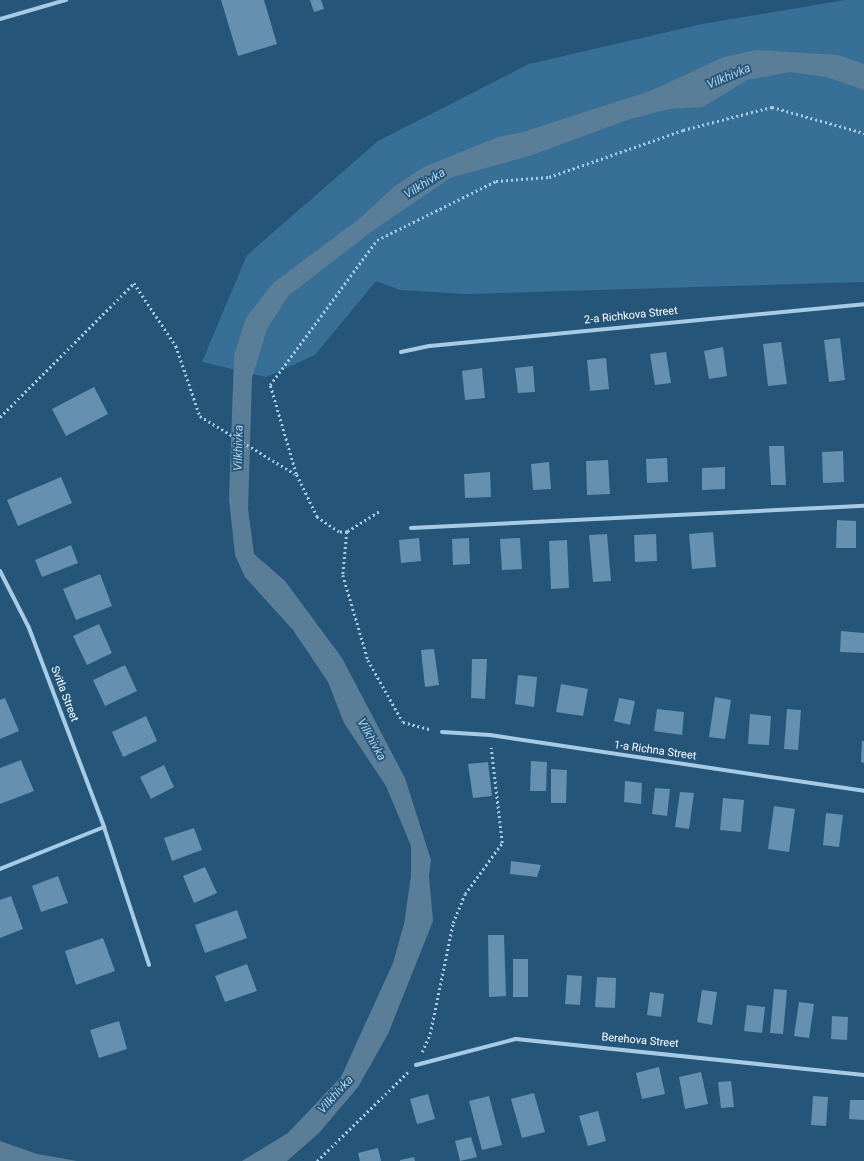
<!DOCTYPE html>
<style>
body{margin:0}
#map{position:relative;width:864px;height:1161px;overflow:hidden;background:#255579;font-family:Roboto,sans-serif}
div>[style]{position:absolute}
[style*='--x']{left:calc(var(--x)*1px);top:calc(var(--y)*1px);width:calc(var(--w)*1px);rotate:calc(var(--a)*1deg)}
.green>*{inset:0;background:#386f97}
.water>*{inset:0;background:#5b7e98}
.building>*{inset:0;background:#6590af}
.path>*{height:2.5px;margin-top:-1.25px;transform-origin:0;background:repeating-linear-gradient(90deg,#a7cbe4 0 2px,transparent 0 5px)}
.minor>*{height:4px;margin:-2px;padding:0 2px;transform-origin:2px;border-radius:2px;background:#a7cbe4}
span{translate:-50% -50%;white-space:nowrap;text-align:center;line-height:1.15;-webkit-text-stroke:3.5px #255579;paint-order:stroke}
.street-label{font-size:11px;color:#fff}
.water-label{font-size:12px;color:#b2d4ec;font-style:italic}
</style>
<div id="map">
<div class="green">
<div style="clip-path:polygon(845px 0,864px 0,864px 282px,465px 294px,400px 290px,376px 281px,315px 355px,266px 377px,202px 362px,247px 255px,378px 141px,529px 64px,702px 24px)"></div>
</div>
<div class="water">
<div style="clip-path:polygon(756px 50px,838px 55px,864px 64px,864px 90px,826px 77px,790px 72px,747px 80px,703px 107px,669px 109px,630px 119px,532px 155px,450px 178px,371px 232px,288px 296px,267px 329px,252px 378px,248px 509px,254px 554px,285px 581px,342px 658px,405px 778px,431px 860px,429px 876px,433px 921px,388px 1034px,358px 1087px,319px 1133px,287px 1161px,242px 1161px,288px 1133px,341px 1077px,393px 963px,404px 924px,411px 876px,411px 846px,386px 786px,344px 723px,328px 682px,293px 630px,245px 577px,235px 555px,229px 499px,234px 356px,246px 318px,272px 284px,359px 219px,395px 186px,424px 167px,498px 137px,523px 132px,650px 91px,724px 57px)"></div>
<div style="clip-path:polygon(0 1141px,37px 1154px,77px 1161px,0 1161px)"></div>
</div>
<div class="building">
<div style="clip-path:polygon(221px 0,264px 0,277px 44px,238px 56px)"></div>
<div style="clip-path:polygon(310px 0,321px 0,324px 9px,314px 12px)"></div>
<div style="clip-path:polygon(840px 338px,845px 380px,829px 382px,824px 340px)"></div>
<div style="clip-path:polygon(781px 342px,787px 384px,768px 386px,763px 344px)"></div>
<div style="clip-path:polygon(723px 347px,727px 376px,709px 379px,704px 351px)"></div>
<div style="clip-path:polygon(666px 352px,671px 383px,655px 385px,650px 354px)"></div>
<div style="clip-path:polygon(606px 358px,609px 389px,590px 391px,587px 360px)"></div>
<div style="clip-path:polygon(533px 366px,535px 392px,518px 393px,515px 368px)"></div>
<div style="clip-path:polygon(482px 368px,485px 398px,465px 400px,462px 371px)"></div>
<div style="clip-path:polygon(94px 387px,108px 414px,66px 436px,52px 409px)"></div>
<div style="clip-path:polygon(769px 446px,784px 446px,786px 485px,771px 485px)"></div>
<div style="clip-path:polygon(843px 451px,844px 482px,823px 483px,822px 452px)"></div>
<div style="clip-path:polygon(667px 458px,668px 482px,647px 483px,646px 459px)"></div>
<div style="clip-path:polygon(608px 460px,610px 494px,587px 495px,586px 461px)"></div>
<div style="clip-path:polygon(549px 462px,551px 489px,533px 490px,531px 464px)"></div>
<div style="clip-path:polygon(725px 467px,725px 489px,702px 490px,702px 468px)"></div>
<div style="clip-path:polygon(490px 472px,491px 497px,465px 498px,464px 474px)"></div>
<div style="clip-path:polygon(61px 477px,72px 503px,18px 526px,7px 500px)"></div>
<div style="clip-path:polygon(837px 520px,856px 521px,856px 548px,836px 548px)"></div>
<div style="clip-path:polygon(713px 532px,716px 567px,692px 569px,689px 534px)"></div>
<div style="clip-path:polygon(607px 534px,611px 581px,593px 582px,589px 535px)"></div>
<div style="clip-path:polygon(656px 534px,657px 561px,635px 562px,634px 535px)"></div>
<div style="clip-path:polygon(419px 538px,421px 561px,401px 563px,399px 540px)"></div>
<div style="clip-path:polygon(469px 538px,470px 564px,453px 565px,452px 539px)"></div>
<div style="clip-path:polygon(520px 538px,522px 569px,502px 570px,500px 539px)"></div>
<div style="clip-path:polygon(567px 540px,569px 588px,551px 589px,549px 541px)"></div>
<div style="clip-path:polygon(71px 545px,78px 563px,42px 577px,35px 560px)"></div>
<div style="clip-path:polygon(100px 574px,112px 606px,76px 620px,63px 589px)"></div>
<div style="clip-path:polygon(99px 624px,112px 653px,87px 665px,73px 636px)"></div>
<div style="clip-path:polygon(841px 631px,864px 633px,864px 653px,840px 652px)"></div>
<div style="clip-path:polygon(434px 649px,439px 685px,425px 687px,421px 650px)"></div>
<div style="clip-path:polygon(472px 659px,487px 659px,485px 699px,471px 698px)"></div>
<div style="clip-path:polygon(125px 665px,137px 691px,105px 706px,93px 680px)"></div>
<div style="clip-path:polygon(518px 675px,537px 677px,534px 707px,515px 704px)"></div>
<div style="clip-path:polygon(561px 684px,588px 689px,583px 716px,556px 712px)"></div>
<div style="clip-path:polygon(715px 697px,731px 700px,725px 739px,709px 737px)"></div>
<div style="clip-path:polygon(5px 698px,19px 731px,0 739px,0 700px)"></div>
<div style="clip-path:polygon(619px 698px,635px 701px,630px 725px,614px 721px)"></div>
<div style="clip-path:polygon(657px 709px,684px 712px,682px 735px,654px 731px)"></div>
<div style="clip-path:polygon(787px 709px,801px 710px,798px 750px,784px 749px)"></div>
<div style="clip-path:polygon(750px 714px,771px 716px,769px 745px,748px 744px)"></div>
<div style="clip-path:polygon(146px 716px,157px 741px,123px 757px,112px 732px)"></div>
<div style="clip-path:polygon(862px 741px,864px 741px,864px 763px,861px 762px)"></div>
<div style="clip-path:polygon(21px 760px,34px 791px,0 804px,0 768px)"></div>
<div style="clip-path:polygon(531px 761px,547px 762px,546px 791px,530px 791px)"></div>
<div style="clip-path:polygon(488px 762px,492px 796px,473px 798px,468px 764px)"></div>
<div style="clip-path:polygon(164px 765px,174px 787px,151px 799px,140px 777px)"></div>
<div style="clip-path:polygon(551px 769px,567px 770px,566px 803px,551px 803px)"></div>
<div style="clip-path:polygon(625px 781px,642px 783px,641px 804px,624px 802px)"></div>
<div style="clip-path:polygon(655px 788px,670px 789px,667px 816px,652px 814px)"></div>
<div style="clip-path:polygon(680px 792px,694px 793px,689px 829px,675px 827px)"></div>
<div style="clip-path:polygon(723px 798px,744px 800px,741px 832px,720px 830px)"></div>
<div style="clip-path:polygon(774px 806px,795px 809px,789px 852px,768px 849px)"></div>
<div style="clip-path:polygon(826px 813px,843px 815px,839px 847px,823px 845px)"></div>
<div style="clip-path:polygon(194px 828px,202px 850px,172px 861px,164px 838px)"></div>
<div style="clip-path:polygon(511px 861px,541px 865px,537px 877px,510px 874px)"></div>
<div style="clip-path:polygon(205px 867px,217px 893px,194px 903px,183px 876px)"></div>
<div style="clip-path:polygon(58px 876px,68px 903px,41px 912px,32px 886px)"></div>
<div style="clip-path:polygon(11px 896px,23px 929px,0 938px,0 900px)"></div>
<div style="clip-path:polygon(237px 910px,247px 938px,205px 953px,195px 925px)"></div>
<div style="clip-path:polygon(488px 935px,504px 935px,506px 996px,489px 997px)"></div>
<div style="clip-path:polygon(103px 938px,115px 971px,76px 985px,65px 951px)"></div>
<div style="clip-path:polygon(513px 959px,528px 959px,528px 997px,513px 997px)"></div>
<div style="clip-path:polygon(247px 964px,257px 991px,225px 1002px,215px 976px)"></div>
<div style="clip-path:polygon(567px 975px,582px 976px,580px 1005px,565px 1004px)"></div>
<div style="clip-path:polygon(597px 977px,616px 978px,615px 1008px,595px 1007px)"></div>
<div style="clip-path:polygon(774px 989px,787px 990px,783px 1034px,770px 1033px)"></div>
<div style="clip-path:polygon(702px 990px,717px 992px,712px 1025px,697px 1022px)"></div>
<div style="clip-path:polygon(650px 992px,664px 994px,661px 1017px,647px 1015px)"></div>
<div style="clip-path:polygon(799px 1002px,814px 1004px,809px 1038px,794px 1036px)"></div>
<div style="clip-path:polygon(747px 1005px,765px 1007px,762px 1033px,744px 1031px)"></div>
<div style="clip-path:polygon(832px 1016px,848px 1017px,847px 1040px,831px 1039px)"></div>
<div style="clip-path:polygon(119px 1021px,127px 1049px,99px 1058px,90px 1030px)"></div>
<div style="clip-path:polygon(659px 1067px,665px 1094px,642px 1099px,636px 1073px)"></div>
<div style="clip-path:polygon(701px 1072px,708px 1104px,685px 1109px,679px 1077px)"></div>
<div style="clip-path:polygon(731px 1081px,734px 1107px,721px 1108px,718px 1082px)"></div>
<div style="clip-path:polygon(534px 1093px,545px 1132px,522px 1138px,511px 1099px)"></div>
<div style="clip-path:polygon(428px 1094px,435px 1119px,417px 1124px,410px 1099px)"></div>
<div style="clip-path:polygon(489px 1096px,502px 1145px,482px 1150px,469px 1101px)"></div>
<div style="clip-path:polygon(813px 1096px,828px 1097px,826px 1126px,811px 1125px)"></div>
<div style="clip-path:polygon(850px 1100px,864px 1100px,864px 1120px,849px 1119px)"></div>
<div style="clip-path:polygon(598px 1111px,606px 1141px,588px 1146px,579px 1116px)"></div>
<div style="clip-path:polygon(471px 1137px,477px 1157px,460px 1161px,455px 1141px)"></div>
<div style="clip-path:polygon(378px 1148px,381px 1161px,360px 1161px,358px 1153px)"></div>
<div style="clip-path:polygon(414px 1157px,415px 1161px,400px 1161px,400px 1160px)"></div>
</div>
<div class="path">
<div style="--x:0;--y:417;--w:190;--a:-45"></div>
<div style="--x:134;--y:283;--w:76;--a:56.3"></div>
<div style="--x:176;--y:346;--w:74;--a:71.1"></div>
<div style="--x:200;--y:416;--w:111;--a:31.4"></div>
<div style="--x:379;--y:512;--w:38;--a:148"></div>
<div style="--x:347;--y:532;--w:43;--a:95.3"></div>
<div style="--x:343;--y:575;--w:89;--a:73.6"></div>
<div style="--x:368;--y:660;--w:71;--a:60.6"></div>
<div style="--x:403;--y:722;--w:28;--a:15"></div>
<div style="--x:347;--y:532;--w:8;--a:180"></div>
<div style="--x:339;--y:532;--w:27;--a:-146"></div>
<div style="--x:317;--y:517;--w:48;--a:-116"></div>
<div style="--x:296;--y:474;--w:93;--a:-106.3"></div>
<div style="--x:270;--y:385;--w:180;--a:-53.6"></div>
<div style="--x:377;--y:240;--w:133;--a:-26.4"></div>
<div style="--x:496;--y:181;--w:53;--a:-4.3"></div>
<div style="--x:549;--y:177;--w:142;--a:-19.3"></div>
<div style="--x:683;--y:130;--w:92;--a:-14.5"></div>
<div style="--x:772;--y:107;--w:96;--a:15.8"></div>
<div style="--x:422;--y:1052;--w:20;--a:-66"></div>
<div style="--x:430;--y:1034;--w:113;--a:-78.3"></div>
<div style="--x:453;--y:923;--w:31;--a:-68"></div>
<div style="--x:465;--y:894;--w:63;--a:-54"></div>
<div style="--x:502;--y:843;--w:96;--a:-96.6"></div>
<div style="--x:317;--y:1161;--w:127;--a:-44.4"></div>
</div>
<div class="minor">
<div style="--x:0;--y:19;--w:69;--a:-16.1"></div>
<div style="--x:401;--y:352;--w:30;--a:-12"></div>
<div style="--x:430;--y:346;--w:436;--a:-5.5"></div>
<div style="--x:411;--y:528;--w:454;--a:-2.8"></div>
<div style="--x:0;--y:571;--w:64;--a:63"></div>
<div style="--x:29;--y:628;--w:213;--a:69.3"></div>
<div style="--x:104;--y:827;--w:112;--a:158"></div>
<div style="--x:442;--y:732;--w:48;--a:3.6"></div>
<div style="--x:490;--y:735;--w:378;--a:8.5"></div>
<div style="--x:104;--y:827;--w:145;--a:71.9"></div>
<div style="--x:416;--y:1065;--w:103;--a:-14.6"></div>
<div style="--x:516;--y:1039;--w:350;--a:5.9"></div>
</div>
<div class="street-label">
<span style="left:631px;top:316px;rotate:-6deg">2-a Richkova Street</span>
<span style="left:64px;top:694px;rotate:69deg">Svitla Street</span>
<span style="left:655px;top:751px;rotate:8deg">1-a Richna Street</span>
<span style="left:640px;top:1041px;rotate:5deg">Berehova Street</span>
</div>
<div class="water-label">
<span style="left:729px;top:77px;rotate:-23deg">Vilkhivka</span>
<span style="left:425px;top:184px;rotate:-32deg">Vilkhivka</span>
<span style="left:239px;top:448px;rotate:-89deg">Vilkhivka</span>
<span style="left:371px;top:740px;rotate:61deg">Vilkhivka</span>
<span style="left:336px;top:1095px;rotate:-48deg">Vilkhivka</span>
</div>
</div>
